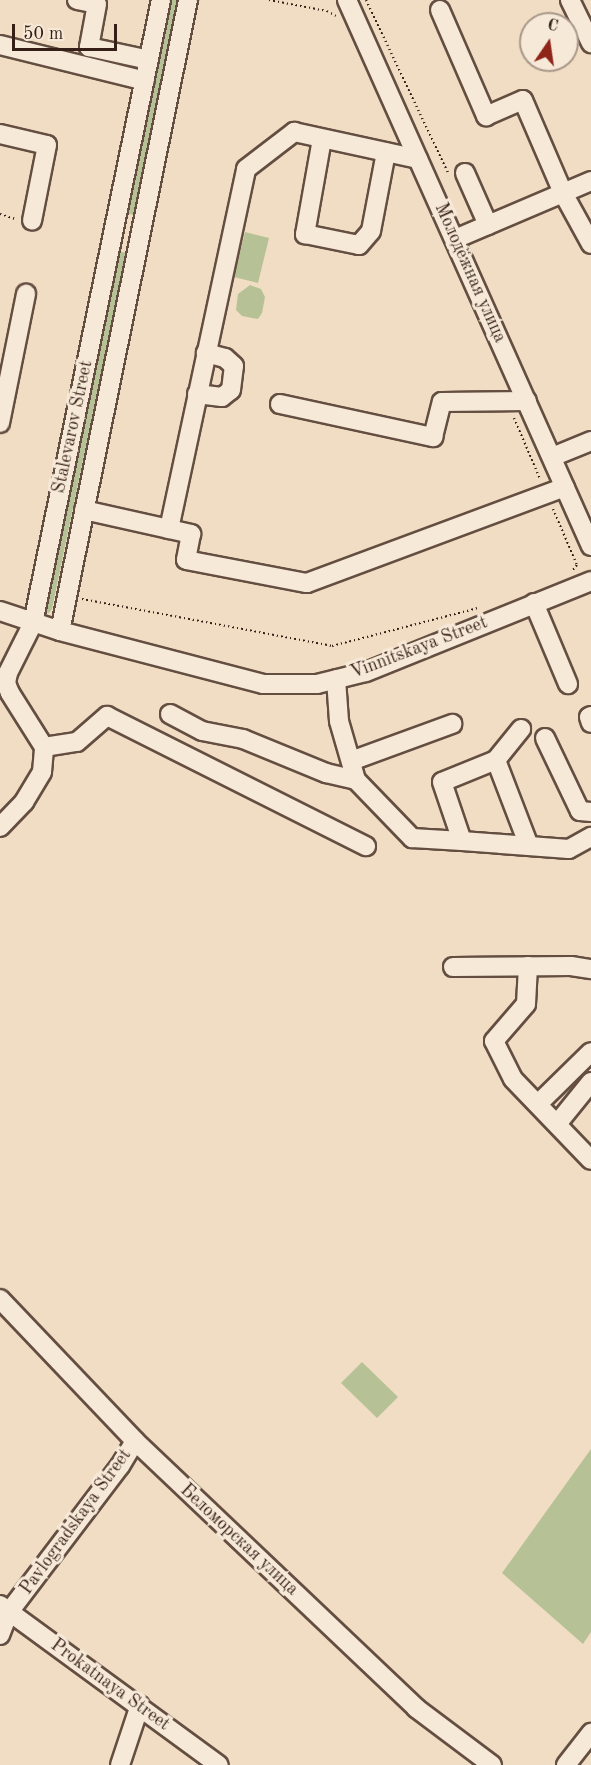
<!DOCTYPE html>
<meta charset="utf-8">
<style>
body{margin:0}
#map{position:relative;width:591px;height:1765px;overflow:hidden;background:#f1ddc3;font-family:"Old Standard TT",serif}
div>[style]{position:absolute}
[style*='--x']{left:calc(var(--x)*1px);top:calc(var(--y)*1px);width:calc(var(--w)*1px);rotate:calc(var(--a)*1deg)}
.green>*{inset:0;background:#b6c296}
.path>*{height:2px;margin-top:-1px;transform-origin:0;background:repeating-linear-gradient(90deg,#351f16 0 1.5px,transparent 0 4.5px)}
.roads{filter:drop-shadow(2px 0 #644e41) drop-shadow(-2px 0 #644e41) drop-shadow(0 2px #644e41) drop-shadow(0 -2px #644e41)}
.minor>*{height:18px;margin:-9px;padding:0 9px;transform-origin:9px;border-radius:9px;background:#f6e9d8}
span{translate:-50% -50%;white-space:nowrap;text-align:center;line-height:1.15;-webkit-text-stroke:6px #f6e9d8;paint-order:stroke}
.street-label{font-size:18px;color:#351f16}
.north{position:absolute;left:519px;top:12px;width:60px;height:60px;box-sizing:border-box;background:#f6e9d8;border:2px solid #a9988a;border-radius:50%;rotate:13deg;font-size:16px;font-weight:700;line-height:24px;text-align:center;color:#351f16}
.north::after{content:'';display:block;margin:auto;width:21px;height:27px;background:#8f2418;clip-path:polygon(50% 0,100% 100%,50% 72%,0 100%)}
.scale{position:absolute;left:12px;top:24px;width:105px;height:27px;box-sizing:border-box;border:3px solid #351f16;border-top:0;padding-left:8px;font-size:18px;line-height:21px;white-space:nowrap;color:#351f16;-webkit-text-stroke:4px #f6e9d8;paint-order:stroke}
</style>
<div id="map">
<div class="green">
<div style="clip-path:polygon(165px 0,181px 0,137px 216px,122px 212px)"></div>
<div style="clip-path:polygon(245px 232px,269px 238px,258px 283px,234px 277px)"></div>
<div style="clip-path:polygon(114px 250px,126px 253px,52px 609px,49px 613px,42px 611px)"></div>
<div style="clip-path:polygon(250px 285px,261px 289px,265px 297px,262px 313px,258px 319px,242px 316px,236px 310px,238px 294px)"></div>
<div style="clip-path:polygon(362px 1362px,398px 1397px,377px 1418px,341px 1383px)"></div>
<div style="clip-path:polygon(591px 1449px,591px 1632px,583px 1644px,502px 1573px)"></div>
</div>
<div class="path">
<div style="--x:269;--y:0;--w:59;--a:10.7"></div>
<div style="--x:327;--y:11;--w:10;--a:29"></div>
<div style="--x:366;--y:0;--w:191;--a:64.6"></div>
<div style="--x:0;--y:214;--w:16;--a:18"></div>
<div style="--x:514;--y:418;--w:66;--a:66.9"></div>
<div style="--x:553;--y:509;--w:61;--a:66.8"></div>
<div style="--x:577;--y:565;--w:8;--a:130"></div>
<div style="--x:82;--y:599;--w:254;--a:10.6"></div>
<div style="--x:332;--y:646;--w:151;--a:-14.6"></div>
</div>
<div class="roads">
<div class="minor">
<div style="--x:77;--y:0;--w:20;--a:11"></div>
<div style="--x:97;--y:4;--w:44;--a:100.5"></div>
<div style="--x:89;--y:47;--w:61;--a:12.2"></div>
<div style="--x:347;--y:0;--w:598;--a:65.92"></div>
<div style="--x:570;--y:0;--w:48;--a:64"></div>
<div style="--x:440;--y:10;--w:116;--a:66.5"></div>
<div style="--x:486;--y:116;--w:40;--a:-23.4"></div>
<div style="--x:523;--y:100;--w:101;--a:66.7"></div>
<div style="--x:563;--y:193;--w:58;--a:61.2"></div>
<div style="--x:0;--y:45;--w:149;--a:13.9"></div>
<div style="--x:0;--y:134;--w:48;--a:13.2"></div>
<div style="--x:47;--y:145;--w:77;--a:101.2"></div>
<div style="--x:322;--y:139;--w:97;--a:100.1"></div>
<div style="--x:305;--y:234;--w:55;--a:11.5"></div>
<div style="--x:359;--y:245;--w:18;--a:-49"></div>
<div style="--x:371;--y:231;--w:80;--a:-79.2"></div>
<div style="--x:465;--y:173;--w:57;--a:66.1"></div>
<div style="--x:455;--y:239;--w:148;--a:-23.1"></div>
<div style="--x:197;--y:394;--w:25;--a:7"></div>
<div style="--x:222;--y:397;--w:11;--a:-38"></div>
<div style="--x:231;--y:390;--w:24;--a:-83"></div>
<div style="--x:234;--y:366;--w:12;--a:-138"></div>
<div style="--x:225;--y:358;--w:20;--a:-165"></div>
<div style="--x:280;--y:404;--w:157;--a:12.2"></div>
<div style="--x:433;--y:437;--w:36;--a:-76"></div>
<div style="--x:442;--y:402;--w:85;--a:-0.7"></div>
<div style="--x:0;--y:423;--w:132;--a:-78.6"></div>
<div style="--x:552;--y:457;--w:42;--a:-22.3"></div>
<div style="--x:84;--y:510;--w:110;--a:12.6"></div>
<div style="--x:191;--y:534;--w:26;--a:101"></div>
<div style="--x:186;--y:560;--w:123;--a:10.8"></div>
<div style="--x:307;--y:583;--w:275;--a:-20.4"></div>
<div style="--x:169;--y:529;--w:368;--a:-77.9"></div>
<div style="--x:246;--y:169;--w:61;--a:-37.6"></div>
<div style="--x:294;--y:132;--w:127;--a:12.3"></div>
<div style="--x:534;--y:603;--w:88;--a:67.2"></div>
<div style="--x:0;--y:611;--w:63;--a:18.4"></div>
<div style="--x:60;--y:631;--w:210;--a:14.6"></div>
<div style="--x:263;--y:684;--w:54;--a:0"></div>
<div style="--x:317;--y:684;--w:50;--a:-13.8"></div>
<div style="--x:366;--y:672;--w:243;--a:-22"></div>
<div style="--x:60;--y:631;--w:644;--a:-78.53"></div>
<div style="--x:170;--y:714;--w:36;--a:28"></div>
<div style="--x:202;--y:731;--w:42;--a:11"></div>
<div style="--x:243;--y:739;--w:90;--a:22.3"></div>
<div style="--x:326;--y:773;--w:31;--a:13"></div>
<div style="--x:356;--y:780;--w:61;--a:-106.1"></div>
<div style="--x:339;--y:721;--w:42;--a:-94.1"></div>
<div style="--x:591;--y:716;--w:2;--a:153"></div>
<div style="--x:589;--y:717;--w:6;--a:72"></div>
<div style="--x:545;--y:738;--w:81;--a:64.4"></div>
<div style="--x:580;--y:811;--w:11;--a:5"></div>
<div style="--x:44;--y:747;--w:33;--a:-9"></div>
<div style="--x:77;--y:742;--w:40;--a:-41"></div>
<div style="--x:107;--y:716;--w:290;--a:26.7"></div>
<div style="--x:496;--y:760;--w:40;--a:-51"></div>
<div style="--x:351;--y:761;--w:108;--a:-20.1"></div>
<div style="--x:356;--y:780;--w:81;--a:46"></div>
<div style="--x:412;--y:838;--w:50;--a:3.4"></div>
<div style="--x:0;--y:827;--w:35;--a:-46"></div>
<div style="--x:24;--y:802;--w:35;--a:-59"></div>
<div style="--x:42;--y:772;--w:25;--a:-85"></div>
<div style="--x:44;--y:747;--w:64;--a:-122.2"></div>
<div style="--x:10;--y:693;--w:11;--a:-112"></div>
<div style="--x:6;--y:683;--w:10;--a:-79"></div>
<div style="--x:8;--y:673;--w:56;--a:-63.4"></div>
<div style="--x:33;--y:623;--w:636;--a:-78.39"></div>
<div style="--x:529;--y:846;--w:92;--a:-111"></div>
<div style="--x:496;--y:760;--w:58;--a:157.8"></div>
<div style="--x:442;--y:782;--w:62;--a:71.3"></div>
<div style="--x:462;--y:841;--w:107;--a:4.3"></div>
<div style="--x:569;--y:849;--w:25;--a:-29"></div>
<div style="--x:528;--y:966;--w:38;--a:93"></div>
<div style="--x:526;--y:1004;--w:49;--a:130.9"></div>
<div style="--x:494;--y:1041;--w:42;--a:63.4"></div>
<div style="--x:513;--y:1079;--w:112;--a:46.1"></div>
<div style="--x:453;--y:967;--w:118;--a:-0.5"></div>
<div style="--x:571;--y:966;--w:20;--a:9"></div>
<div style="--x:538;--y:1104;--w:74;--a:-44.5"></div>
<div style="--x:557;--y:1124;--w:54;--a:-51"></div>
<div style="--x:0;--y:1299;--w:196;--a:46.4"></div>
<div style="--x:135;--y:1441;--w:388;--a:43.5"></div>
<div style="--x:416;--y:1708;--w:95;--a:36.9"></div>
<div style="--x:0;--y:1605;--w:271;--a:36.2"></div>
<div style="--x:0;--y:1635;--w:25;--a:-69"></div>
<div style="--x:9;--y:1612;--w:183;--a:-52.8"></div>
<div style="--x:120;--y:1466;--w:29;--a:-59"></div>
<div style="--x:120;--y:1765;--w:63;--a:-71.6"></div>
<div style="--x:566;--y:1765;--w:41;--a:-52"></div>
</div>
</div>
<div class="street-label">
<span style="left:470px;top:273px;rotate:66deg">Молодёжная улица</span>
<span style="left:73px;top:427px;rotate:-78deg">Stalevarov Street</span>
<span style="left:419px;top:648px;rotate:-21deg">Vinnitskaya Street</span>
<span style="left:76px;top:1522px;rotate:-54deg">Pavlogradskaya Street</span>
<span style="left:239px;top:1540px;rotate:43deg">Беломорская улица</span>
<span style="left:110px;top:1685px;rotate:36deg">Prokatnaya Street</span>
</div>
<div class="north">С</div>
<div class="scale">50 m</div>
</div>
